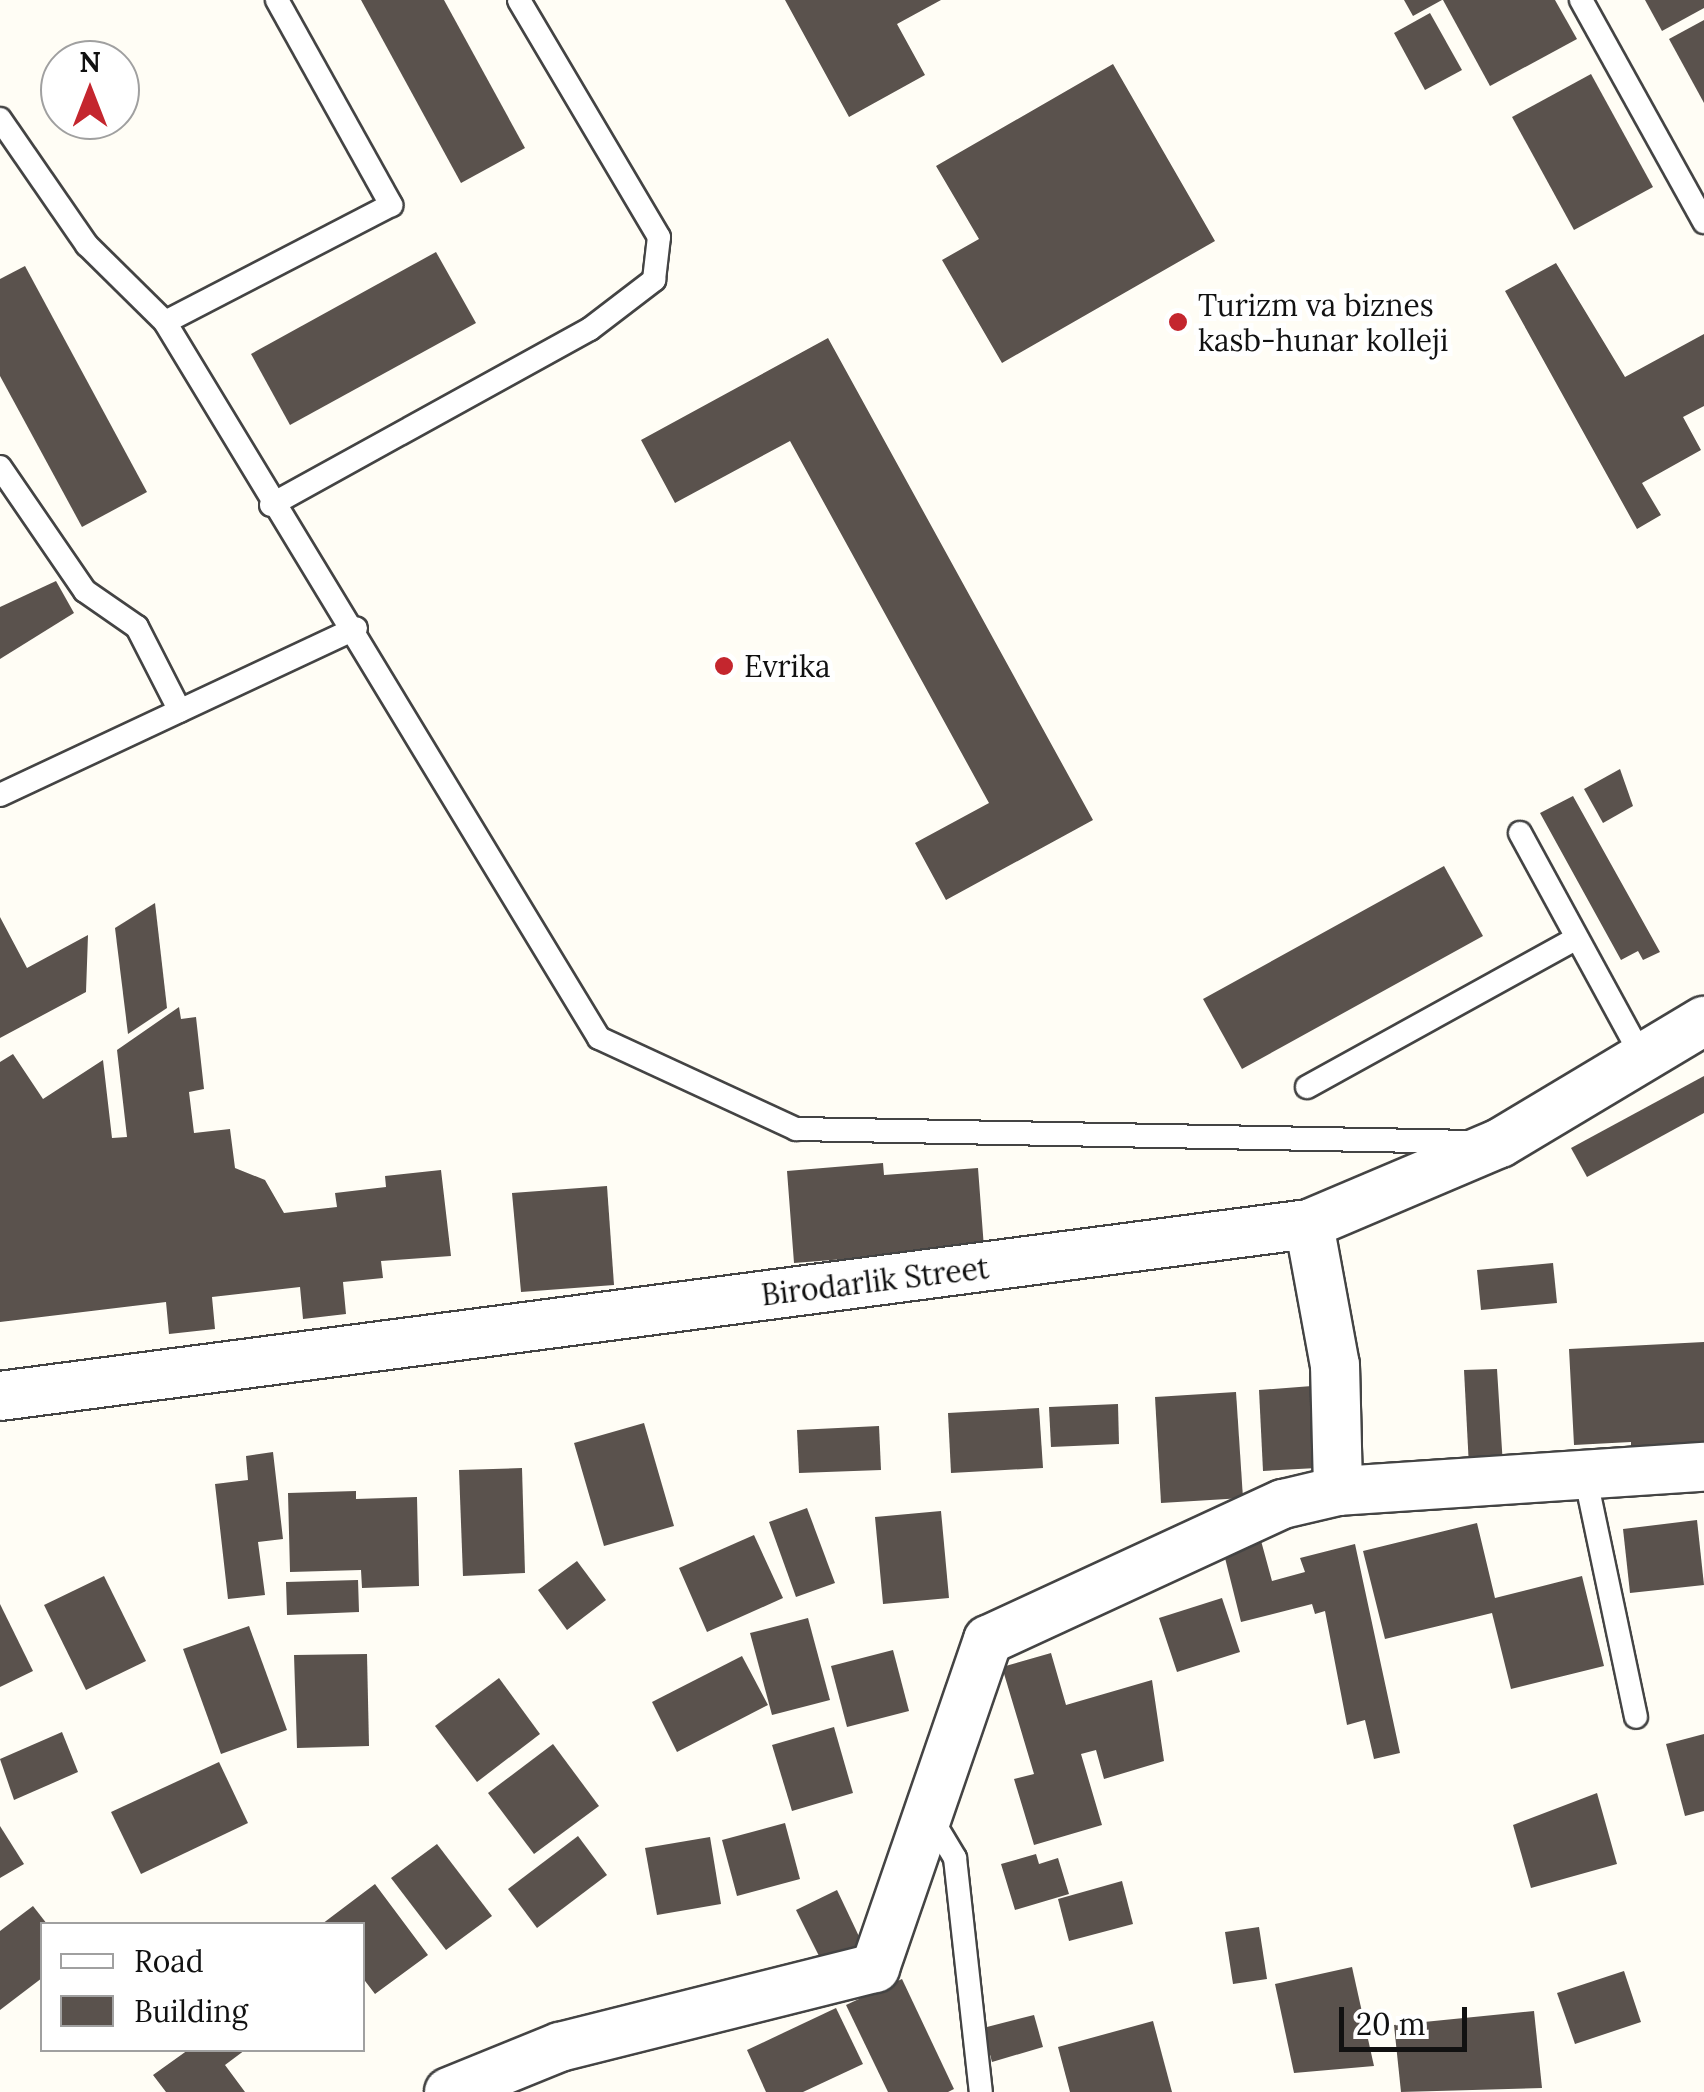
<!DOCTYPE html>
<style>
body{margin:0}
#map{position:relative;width:1704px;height:2092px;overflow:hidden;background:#fffdf5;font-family:Lora,serif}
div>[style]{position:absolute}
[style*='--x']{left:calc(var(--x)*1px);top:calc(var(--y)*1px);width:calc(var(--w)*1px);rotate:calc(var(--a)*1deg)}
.building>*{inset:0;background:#5a524d}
.roads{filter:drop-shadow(2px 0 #444) drop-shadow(-2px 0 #444) drop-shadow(0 2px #444) drop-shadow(0 -2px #444)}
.service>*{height:22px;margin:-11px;padding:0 11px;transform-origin:11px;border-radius:11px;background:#fff}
.minor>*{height:48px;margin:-24px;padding:0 24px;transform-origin:24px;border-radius:24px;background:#fff}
.dots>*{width:28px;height:28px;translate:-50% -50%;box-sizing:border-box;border:5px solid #fff;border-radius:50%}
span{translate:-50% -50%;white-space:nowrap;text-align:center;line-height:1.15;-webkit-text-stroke:10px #fff;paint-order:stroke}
.poi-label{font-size:30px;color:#111}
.left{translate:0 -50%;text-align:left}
.street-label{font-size:30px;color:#111}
.legend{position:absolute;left:40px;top:1922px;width:325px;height:130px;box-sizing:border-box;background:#fff;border:2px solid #a0a0a0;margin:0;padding:12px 18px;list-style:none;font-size:30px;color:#111}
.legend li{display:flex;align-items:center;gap:20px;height:50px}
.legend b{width:50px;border:2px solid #a0a0a0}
.north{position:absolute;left:40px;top:40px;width:100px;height:100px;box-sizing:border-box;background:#fff;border:2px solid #a0a0a0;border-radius:50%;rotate:0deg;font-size:28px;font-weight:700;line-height:40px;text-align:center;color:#111}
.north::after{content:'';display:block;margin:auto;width:35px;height:45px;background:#c4262e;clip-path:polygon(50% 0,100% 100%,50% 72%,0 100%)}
.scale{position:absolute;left:1339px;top:2007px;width:128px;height:45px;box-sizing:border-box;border:5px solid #111;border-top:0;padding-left:12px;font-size:30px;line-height:35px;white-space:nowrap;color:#111;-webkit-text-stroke:8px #fff;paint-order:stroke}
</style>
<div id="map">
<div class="building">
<div style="clip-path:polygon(361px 0,444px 0,525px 148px,461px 183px)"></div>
<div style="clip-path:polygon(785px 0,941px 0,897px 24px,925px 75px,849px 117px)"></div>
<div style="clip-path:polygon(1404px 0,1442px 0,1413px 16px)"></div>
<div style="clip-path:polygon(1443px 0,1555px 0,1577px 39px,1490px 86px)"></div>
<div style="clip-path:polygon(1645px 0,1704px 0,1704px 8px,1662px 31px)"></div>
<div style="clip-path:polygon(1430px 13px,1462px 70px,1425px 90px,1394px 33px)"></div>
<div style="clip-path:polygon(1704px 20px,1704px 103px,1669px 39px)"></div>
<div style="clip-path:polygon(1113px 64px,1215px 241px,1002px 363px,942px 260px,979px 239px,936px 166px)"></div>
<div style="clip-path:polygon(1591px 74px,1653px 187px,1574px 230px,1512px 117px)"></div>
<div style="clip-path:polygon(436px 252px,476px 323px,290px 425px,251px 354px)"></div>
<div style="clip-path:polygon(1556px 263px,1625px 377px,1704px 334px,1704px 406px,1683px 417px,1701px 450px,1642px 483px,1661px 515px,1637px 529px,1505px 291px)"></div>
<div style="clip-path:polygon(25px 266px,147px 492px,82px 527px,0 376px,0 279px)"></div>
<div style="clip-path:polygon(828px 338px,1093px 820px,946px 900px,915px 843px,989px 803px,790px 441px,675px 503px,641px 440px)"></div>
<div style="clip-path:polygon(56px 581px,74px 613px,0 659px,0 607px)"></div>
<div style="clip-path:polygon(1620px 769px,1633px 806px,1603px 823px,1584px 789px)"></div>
<div style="clip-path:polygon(1573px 796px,1660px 952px,1643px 960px,1638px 951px,1621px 960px,1540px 813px)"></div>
<div style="clip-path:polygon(1444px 866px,1483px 936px,1242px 1069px,1203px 999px)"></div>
<div style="clip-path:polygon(155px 903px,167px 1008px,128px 1034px,115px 928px)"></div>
<div style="clip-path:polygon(0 917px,27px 968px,88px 935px,86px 992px,0 1038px)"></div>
<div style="clip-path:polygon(179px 1007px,181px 1019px,196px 1017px,204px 1089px,189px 1092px,194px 1133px,230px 1129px,235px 1168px,265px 1180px,284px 1213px,337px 1207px,335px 1193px,386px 1187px,385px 1176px,441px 1170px,451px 1256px,381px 1261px,383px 1278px,343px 1282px,346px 1314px,303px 1319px,300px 1287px,212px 1297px,215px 1329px,169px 1334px,166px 1302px,0 1322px,0 1062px,13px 1054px,43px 1099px,103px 1060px,112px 1138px,127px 1137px,117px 1050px)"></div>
<div style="clip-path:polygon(1704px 1076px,1704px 1113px,1587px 1177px,1571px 1148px)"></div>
<div style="clip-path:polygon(883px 1163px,884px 1175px,978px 1168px,984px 1248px,794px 1263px,787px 1171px)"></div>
<div style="clip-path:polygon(607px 1186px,614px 1285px,521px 1292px,512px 1193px)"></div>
<div style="clip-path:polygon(1553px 1263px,1557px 1303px,1481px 1310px,1477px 1270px)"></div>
<div style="clip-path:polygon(1704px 1342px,1704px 1459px,1631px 1452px,1631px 1442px,1574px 1445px,1569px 1349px)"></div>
<div style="clip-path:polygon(1497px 1369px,1503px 1466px,1469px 1467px,1464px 1370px)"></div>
<div style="clip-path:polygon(1312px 1386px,1317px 1468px,1263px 1471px,1259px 1390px)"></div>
<div style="clip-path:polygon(1236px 1392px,1243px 1498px,1161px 1503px,1155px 1397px)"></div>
<div style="clip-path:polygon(1118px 1404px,1119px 1444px,1051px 1447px,1049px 1407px)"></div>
<div style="clip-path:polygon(1039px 1408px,1043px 1468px,951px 1473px,948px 1413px)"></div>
<div style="clip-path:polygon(644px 1423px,674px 1526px,604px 1546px,574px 1443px)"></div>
<div style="clip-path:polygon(879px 1426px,881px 1470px,799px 1473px,797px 1430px)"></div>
<div style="clip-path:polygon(273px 1452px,283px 1539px,258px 1542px,265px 1595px,228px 1599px,215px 1484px,248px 1480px,246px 1456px)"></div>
<div style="clip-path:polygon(522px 1468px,525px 1573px,463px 1576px,459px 1470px)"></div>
<div style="clip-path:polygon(356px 1491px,356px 1499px,417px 1497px,419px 1586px,362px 1588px,361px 1570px,290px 1572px,288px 1493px)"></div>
<div style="clip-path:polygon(807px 1508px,835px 1583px,796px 1597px,769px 1522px)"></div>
<div style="clip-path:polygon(941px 1511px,949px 1598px,883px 1604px,875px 1517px)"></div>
<div style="clip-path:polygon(1697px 1520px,1704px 1585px,1630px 1593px,1623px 1529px)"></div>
<div style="clip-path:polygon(1477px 1523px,1495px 1598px,1582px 1576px,1604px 1666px,1511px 1689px,1492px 1613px,1385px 1639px,1363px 1551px)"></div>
<div style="clip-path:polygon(754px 1535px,783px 1598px,707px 1632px,679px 1568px)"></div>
<div style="clip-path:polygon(1260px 1537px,1272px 1581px,1305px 1572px,1300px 1558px,1355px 1544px,1400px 1753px,1374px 1759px,1365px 1720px,1347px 1725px,1325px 1611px,1315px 1614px,1312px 1604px,1241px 1622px,1222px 1546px)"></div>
<div style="clip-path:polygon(577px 1561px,606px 1600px,567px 1630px,538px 1590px)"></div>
<div style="clip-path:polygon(104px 1576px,146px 1661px,86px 1690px,44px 1605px)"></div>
<div style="clip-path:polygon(358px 1580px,359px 1612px,287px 1615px,286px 1582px)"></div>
<div style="clip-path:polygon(1222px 1598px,1240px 1652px,1177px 1672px,1159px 1618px)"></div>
<div style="clip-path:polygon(0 1604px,33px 1671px,0 1687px)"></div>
<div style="clip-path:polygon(808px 1618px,830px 1700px,772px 1715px,750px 1633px)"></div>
<div style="clip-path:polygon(249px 1626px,287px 1730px,221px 1754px,183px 1649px)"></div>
<div style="clip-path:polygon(893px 1650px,909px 1711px,847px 1727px,831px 1666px)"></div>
<div style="clip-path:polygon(1051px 1653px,1066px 1705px,1152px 1680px,1164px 1761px,1104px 1779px,1096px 1750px,1081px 1754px,1102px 1825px,1034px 1845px,1014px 1779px,1034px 1774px,1002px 1667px)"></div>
<div style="clip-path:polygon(367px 1654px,369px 1746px,297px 1748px,294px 1655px)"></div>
<div style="clip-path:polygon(742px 1656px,768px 1705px,677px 1752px,652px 1702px)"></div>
<div style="clip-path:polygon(499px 1678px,540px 1734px,477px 1782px,435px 1726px)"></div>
<div style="clip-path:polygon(834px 1727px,853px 1793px,792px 1811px,772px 1745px)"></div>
<div style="clip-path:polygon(62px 1732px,78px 1772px,14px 1800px,0 1759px)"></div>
<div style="clip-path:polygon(1704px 1734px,1704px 1811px,1685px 1816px,1666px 1744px)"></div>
<div style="clip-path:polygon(553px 1744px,599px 1806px,534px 1854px,488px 1793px)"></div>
<div style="clip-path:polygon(219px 1762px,248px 1823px,141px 1874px,111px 1812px)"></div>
<div style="clip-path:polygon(1597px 1793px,1617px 1864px,1531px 1888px,1513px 1825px)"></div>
<div style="clip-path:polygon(785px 1823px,800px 1879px,737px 1896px,722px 1840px)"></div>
<div style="clip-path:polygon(0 1826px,24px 1864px,0 1878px)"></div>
<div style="clip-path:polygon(578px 1836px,607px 1875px,537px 1928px,508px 1889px)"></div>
<div style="clip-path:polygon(710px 1837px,721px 1904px,657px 1915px,645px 1848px)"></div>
<div style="clip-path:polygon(437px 1844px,492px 1916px,446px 1950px,391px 1878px)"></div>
<div style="clip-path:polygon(1036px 1854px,1039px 1864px,1058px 1858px,1069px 1894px,1015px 1910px,1001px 1864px)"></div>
<div style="clip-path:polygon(1122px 1881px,1133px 1924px,1069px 1941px,1058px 1899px)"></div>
<div style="clip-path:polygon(375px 1884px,428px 1955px,375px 1994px,362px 1977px,362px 1924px,322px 1924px)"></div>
<div style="clip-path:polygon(837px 1890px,865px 1949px,825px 1968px,796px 1910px)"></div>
<div style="clip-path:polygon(33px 1906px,47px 1924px,42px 1978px,0 2010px,0 1931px)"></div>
<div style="clip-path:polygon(1259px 1927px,1267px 1979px,1233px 1984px,1225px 1932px)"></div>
<div style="clip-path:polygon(1352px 1967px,1374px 2066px,1294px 2073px,1275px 1984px)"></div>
<div style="clip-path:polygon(1624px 1971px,1641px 2022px,1575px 2044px,1557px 1993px)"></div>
<div style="clip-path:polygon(902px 1979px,954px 2089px,948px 2092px,888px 2092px,846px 2005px)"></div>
<div style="clip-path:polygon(836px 2008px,863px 2064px,803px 2092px,766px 2092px,747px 2050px)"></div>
<div style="clip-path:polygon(1534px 2011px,1542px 2088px,1401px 2092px,1394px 2025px)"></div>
<div style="clip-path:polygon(1034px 2015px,1043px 2047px,992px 2062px,983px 2028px)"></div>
<div style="clip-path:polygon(1153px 2021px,1172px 2092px,1070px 2092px,1058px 2047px)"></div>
<div style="clip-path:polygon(188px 2050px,245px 2050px,225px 2065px,245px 2092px,166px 2092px,153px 2075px)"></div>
</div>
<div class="roads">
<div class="service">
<div style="--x:277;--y:0;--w:235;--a:60.9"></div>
<div style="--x:391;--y:205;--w:254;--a:152.6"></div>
<div style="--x:165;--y:322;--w:837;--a:58.78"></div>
<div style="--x:599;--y:1038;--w:217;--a:24.8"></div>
<div style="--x:796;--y:1129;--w:675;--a:1.1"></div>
<div style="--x:1581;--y:0;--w:254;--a:61"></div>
<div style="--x:0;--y:119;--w:153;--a:55.4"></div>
<div style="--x:87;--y:245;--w:110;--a:44.6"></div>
<div style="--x:0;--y:467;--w:150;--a:55.6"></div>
<div style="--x:85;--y:591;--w:63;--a:34.7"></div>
<div style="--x:137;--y:627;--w:94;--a:62.9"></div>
<div style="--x:271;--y:505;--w:364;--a:-28.9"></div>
<div style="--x:590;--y:329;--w:81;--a:-37.4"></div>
<div style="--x:654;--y:280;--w:43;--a:-83.4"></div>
<div style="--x:659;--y:237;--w:275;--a:-120.6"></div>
<div style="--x:0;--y:795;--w:393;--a:-25.1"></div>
<div style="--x:1520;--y:833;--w:253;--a:61.4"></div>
<div style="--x:1307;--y:1087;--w:308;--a:-28.9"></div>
<div style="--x:1585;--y:1475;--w:247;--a:78.1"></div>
<div style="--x:931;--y:1818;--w:47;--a:59"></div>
<div style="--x:955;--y:1858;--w:235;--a:83.7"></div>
</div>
<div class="minor">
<div style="--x:1309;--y:1224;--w:143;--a:79.6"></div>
<div style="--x:1335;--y:1365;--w:126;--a:88.6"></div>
<div style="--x:0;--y:1396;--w:1320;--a:-7.49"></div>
<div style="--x:1309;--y:1224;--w:207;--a:-23"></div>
<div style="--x:1500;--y:1143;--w:238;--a:-30.9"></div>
<div style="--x:449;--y:2092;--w:120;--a:-22.1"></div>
<div style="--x:560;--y:2047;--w:325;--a:-14.1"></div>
<div style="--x:875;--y:1968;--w:347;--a:-71"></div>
<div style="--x:988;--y:1640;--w:325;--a:-24.8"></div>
<div style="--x:1283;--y:1504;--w:57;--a:-13.3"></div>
<div style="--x:1338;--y:1491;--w:367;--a:-3.8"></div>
</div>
</div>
<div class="dots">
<div style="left:1178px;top:322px;background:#c4262e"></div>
<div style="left:724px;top:666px;background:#c4262e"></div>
</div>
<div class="poi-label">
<span class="left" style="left:1198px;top:322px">Turizm va biznes<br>kasb-hunar kolleji</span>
<span class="left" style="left:744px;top:666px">Evrika</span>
</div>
<div class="street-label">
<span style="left:875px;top:1281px;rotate:-7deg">Birodarlik Street</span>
</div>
<ul class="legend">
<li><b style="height:12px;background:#fff"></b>Road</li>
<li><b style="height:28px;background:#5a524d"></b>Building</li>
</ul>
<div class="north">N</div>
<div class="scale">20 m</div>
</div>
